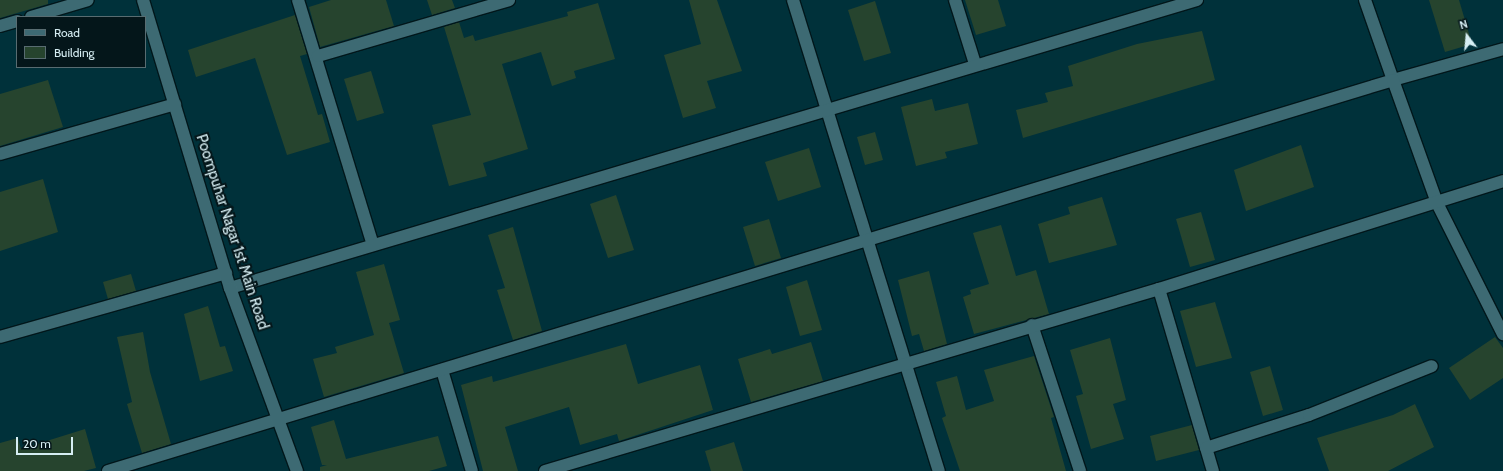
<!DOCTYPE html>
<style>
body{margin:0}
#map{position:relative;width:1503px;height:471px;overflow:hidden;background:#00313a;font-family:Cabin,sans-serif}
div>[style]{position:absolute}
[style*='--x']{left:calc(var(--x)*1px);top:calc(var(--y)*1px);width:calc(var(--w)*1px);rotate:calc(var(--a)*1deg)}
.building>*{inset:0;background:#26442e}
.roads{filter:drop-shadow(1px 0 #01171b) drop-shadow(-1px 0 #01171b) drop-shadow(0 1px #01171b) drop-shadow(0 -1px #01171b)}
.street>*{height:12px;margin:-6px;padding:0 6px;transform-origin:6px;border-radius:6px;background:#3d6a73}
.secondary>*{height:12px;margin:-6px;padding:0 6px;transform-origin:6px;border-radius:6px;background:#3d6a73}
span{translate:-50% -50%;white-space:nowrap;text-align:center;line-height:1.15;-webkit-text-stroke:4px #04161a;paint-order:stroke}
.street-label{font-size:15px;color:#d6eef3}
.legend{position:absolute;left:16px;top:16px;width:130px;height:52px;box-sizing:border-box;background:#04161a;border:1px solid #586c71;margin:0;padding:5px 7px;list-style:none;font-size:12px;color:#d6eef3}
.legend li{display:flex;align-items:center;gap:8px;height:20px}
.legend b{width:20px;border:1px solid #586c71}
.north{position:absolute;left:1447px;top:16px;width:40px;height:40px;-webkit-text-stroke:3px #04161a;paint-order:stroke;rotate:344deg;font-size:11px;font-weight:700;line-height:16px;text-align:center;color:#d6eef3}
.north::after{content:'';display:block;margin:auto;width:14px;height:18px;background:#d6eef3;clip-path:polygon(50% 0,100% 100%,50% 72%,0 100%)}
.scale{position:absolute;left:16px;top:437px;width:57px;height:18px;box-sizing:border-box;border:2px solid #d6eef3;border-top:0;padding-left:5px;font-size:12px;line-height:14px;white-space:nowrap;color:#d6eef3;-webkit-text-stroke:3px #04161a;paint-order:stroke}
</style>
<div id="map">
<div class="building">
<div style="clip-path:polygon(0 0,48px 0,48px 4px,0 18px)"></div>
<div style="clip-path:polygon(331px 0,386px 0,394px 26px,320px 47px,309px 7px)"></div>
<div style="clip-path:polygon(427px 0,452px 0,455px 8px,432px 15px)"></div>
<div style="clip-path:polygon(689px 0,717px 0,742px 71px,707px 81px,716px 108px,683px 118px,664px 55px,701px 44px)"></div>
<div style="clip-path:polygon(965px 0,998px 0,1006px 26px,976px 35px)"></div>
<div style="clip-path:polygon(1429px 0,1459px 0,1472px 44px,1445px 52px)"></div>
<div style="clip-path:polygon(875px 1px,891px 53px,864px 61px,848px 10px)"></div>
<div style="clip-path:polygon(598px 3px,615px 59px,574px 71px,576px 78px,552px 86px,541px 52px,502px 64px,528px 149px,483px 163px,487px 176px,449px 186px,432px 125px,471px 115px,444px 27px,459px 22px,464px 38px,473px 35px,475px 41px,568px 16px,567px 12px)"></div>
<div style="clip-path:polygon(295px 15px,307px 54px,300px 56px,318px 115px,322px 114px,330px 142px,287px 155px,255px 58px,196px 77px,188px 50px)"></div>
<div style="clip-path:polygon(1202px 31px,1215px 80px,1023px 138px,1016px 110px,1048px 102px,1045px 93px,1073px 86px,1068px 66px,1137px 44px)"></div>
<div style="clip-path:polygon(371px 71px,384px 113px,357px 121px,344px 79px)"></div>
<div style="clip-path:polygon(48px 80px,63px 127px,0 146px,0 94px)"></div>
<div style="clip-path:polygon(932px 99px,935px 111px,968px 103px,978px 144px,945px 152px,947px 158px,916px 166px,901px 107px)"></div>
<div style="clip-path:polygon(875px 132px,883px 160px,865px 165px,857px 137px)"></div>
<div style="clip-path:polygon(1301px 145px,1314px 187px,1246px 211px,1234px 170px)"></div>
<div style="clip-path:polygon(809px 148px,821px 187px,778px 201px,765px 162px)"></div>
<div style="clip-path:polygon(43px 179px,58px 232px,0 251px,0 192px)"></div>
<div style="clip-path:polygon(616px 195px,634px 250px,608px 258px,590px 204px)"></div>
<div style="clip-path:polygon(1102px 197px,1117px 245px,1049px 263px,1038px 224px,1070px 214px,1068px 207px)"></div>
<div style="clip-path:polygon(1201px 212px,1215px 260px,1190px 267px,1176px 219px)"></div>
<div style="clip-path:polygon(769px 219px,781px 258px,755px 266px,743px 227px)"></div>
<div style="clip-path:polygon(1001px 225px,1016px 276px,1036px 270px,1049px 314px,974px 334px,963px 297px,971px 294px,970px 290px,989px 284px,973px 233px)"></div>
<div style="clip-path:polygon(513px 227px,542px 331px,513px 340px,497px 290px,505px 288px,488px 235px)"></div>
<div style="clip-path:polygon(384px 264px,400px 320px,389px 323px,404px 373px,324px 397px,313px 359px,337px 353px,335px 347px,374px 335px,356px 272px)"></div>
<div style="clip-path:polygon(929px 271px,947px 344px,924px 351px,919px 334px,912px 336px,898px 280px)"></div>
<div style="clip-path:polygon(131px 274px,136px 291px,108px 299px,103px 282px)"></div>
<div style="clip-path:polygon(807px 280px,822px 330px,800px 336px,786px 287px)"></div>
<div style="clip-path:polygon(1215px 302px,1232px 358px,1196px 367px,1180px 311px)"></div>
<div style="clip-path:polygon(208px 306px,220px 347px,225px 346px,233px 371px,200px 381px,184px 314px)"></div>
<div style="clip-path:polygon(143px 332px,150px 372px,171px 444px,142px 453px,127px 404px,132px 402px,117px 337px)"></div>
<div style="clip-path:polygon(1495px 337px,1503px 348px,1503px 378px,1470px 400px,1449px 368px)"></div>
<div style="clip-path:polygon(1110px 338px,1126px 400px,1113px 404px,1124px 439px,1091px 449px,1076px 396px,1083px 394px,1070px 350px)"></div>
<div style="clip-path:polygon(811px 342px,823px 381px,751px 402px,738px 359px,770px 349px,772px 354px)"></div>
<div style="clip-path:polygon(626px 344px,638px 384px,700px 365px,713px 410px,619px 441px,617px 434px,580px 445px,569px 407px,505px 427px,518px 471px,483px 471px,461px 385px,492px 376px,493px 382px)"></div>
<div style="clip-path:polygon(1034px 356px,1054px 417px,1051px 418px,1066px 471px,960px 471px,942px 418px,946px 416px,936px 382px,957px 376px,966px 410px,994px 401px,984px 370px)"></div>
<div style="clip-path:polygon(1270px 366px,1283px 410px,1263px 416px,1250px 372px)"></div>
<div style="clip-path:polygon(1415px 404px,1434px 447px,1388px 471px,1329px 471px,1317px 438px,1393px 415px)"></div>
<div style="clip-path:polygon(334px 420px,346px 459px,438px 436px,447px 466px,429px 471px,320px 471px,320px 467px,327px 465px,322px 465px,311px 427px)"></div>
<div style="clip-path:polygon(1192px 425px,1199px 450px,1156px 461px,1150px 436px)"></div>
<div style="clip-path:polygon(85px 429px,96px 468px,84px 471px,0 471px,0 443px,18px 438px,21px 449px)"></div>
<div style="clip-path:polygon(734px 442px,743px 471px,711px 471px,705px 451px)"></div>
</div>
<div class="roads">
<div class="street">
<div style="--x:298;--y:0;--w:256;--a:73"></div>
<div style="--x:793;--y:0;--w:493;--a:72.8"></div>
<div style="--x:955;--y:0;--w:67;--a:72.6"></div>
<div style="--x:1365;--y:0;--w:85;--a:70.7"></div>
<div style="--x:1393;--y:80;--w:114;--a:-15.7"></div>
<div style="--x:31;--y:17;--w:59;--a:-16.6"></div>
<div style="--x:0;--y:26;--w:18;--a:-16"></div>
<div style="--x:318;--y:56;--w:199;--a:-16.3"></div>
<div style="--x:0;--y:154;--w:182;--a:-15.9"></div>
<div style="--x:230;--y:288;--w:1009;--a:-16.59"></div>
<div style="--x:1159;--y:289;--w:190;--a:73.5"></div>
<div style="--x:1032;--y:325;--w:154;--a:71.8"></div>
<div style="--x:0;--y:337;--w:235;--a:-15.8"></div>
<div style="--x:442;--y:370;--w:105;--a:73.5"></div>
<div style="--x:1206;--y:448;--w:108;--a:-17.8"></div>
<div style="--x:1309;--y:415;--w:132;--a:-21.7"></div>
<div style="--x:108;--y:471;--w:1343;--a:-16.92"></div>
<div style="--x:1393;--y:80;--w:131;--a:70.3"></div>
<div style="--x:1437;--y:203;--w:147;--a:63.3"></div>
<div style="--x:545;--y:471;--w:640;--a:-16.51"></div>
<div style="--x:1159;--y:289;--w:361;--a:-17.4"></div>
</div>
<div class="secondary">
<div style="--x:143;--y:0;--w:301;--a:73.2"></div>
<div style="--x:230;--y:288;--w:195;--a:69.9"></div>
</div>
</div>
<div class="street-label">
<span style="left:232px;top:232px;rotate:72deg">Poompuhar Nagar 1st Main Road</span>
</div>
<ul class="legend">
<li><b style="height:5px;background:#3d6a73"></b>Road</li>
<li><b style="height:11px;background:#26442e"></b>Building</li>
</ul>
<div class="north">N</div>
<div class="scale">20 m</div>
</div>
